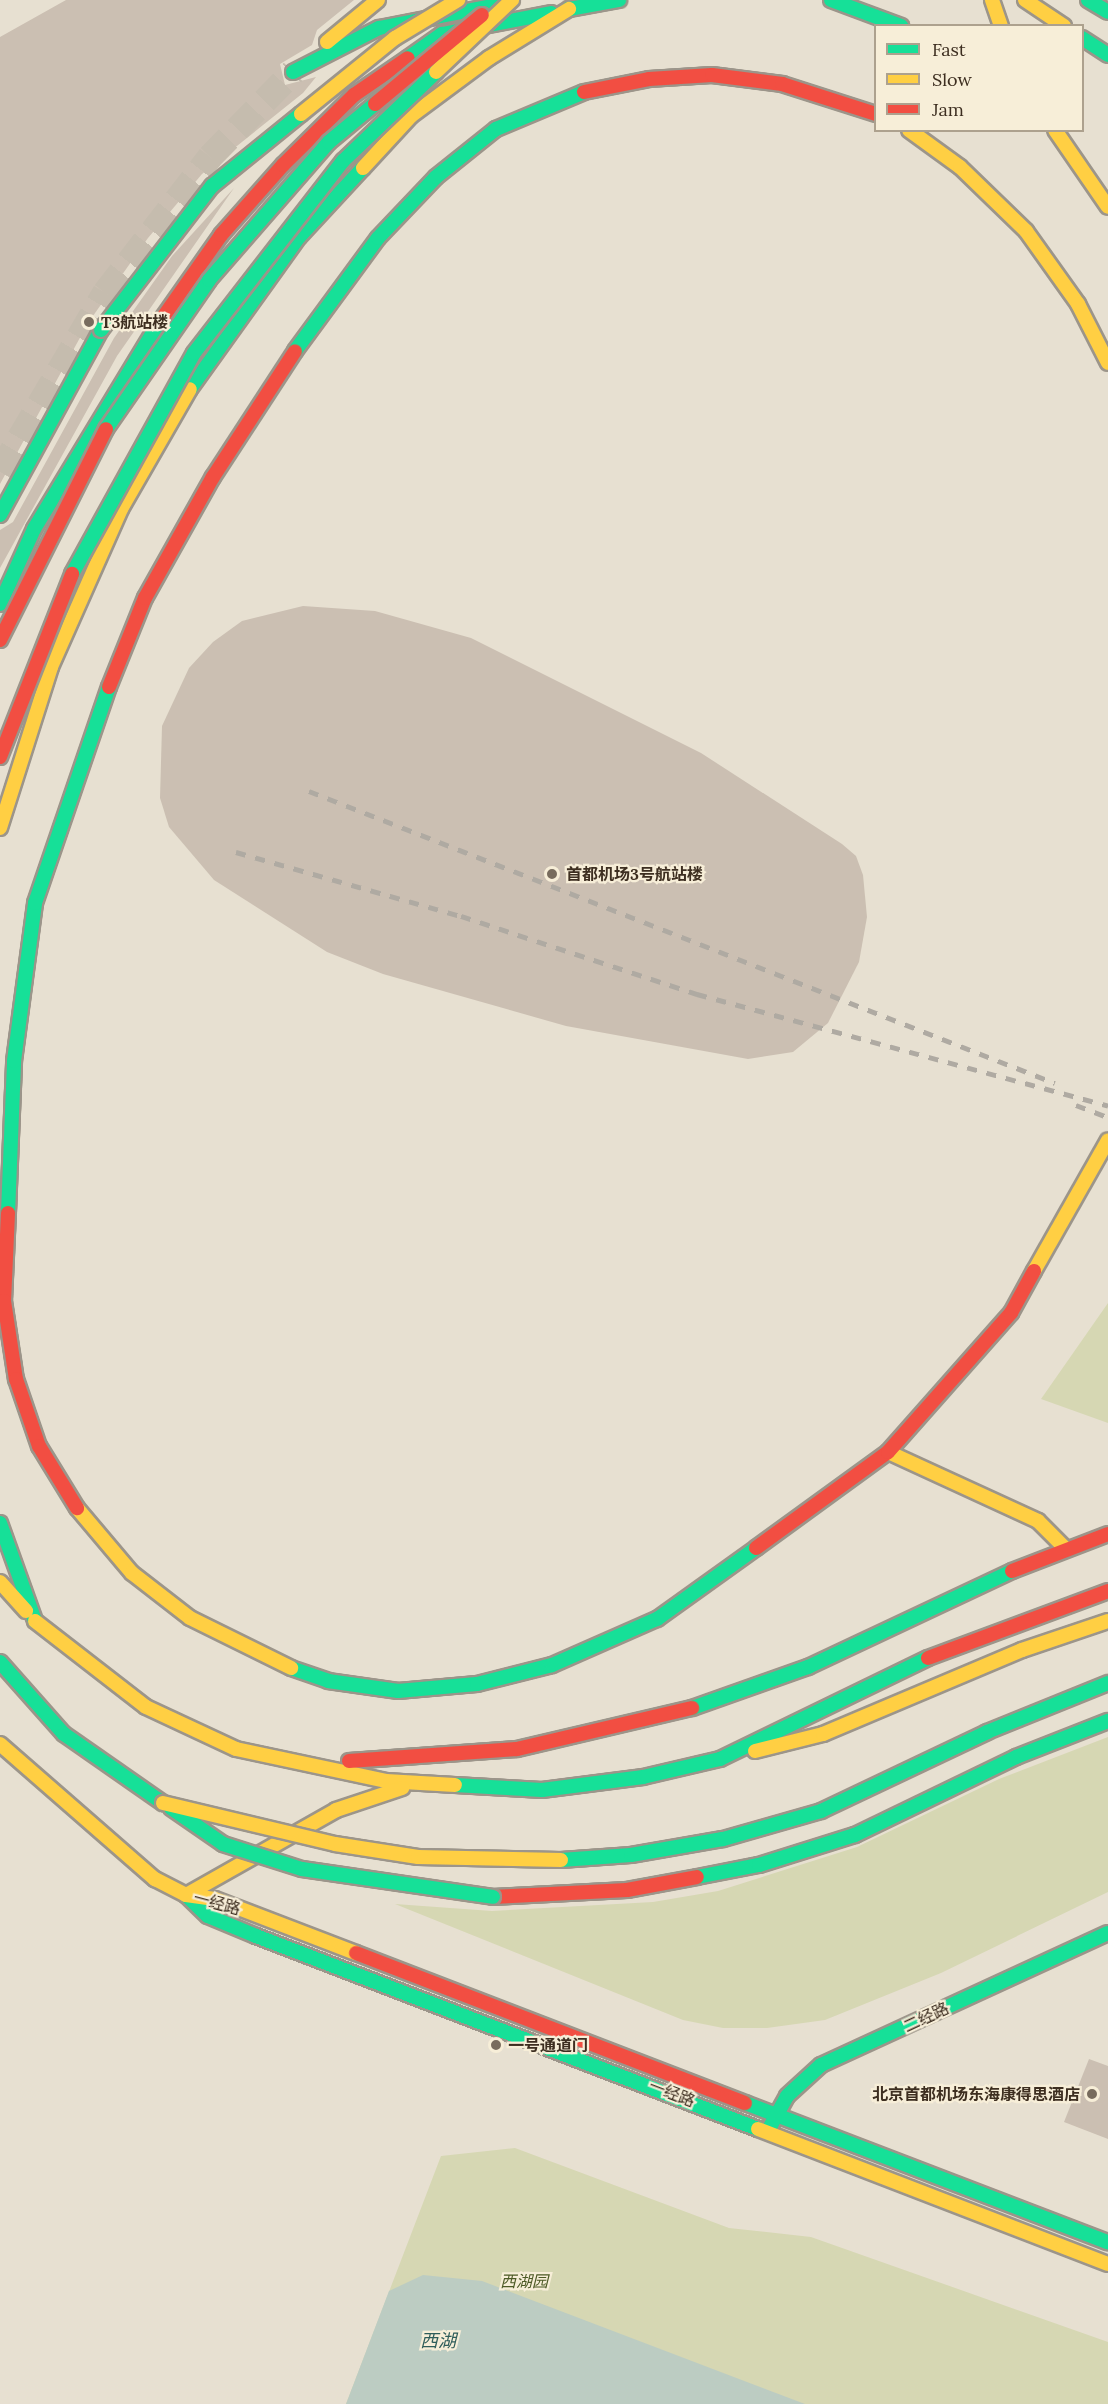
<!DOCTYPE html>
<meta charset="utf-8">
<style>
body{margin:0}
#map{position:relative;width:1108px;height:2404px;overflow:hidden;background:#e7e0d1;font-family:Lora,"Noto Sans SC",serif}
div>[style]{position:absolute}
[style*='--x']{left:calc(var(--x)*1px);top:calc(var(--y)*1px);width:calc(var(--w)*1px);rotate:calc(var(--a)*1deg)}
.green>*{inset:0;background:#d6d7b3}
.water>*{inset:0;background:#bcccc2}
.building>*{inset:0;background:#cbbfb2}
.secondary-tunnel>*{height:26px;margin-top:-13px;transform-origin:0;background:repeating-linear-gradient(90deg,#c5bcae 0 26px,transparent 0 39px)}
.roads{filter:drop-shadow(2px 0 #9c958a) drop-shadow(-2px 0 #9c958a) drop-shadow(0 2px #9c958a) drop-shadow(0 -2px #9c958a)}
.fast>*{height:14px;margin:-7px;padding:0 7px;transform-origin:7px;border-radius:7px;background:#16e098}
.slow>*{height:14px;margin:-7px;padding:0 7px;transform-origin:7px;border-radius:7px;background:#ffcf43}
.jam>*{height:14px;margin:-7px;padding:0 7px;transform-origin:7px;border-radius:7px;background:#f24e42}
.rail>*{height:4.5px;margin-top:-2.25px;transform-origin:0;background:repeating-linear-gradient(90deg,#afaaa2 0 10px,transparent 0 20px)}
.bridges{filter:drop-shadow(2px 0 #9c958a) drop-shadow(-2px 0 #9c958a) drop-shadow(0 2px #9c958a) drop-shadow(0 -2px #9c958a)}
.fast-bridge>*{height:14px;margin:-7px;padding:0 7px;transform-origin:7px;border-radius:7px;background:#16e098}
.slow-bridge>*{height:14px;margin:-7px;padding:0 7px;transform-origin:7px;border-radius:7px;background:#ffcf43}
.jam-bridge>*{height:14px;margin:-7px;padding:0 7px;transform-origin:7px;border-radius:7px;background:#f24e42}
.dots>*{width:16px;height:16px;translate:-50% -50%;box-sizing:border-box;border:3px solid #f7eed8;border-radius:50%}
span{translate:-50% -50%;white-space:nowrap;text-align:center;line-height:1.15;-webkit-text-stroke:4.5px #f7eed8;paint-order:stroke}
.poi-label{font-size:16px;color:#3d2e20;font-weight:700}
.left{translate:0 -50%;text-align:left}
.right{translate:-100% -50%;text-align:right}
.street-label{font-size:16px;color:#3d2e20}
.park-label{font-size:16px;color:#4d5a26;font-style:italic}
.water-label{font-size:18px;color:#2f5d5a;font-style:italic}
.legend{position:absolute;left:874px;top:24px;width:210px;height:108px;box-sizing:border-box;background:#f7eed8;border:2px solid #ada18e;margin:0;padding:8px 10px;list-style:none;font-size:18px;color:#3d2e20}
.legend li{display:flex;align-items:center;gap:12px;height:30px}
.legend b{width:30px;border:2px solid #ada18e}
</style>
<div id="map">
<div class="green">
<div style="clip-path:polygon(1108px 1303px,1108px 1423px,1041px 1399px)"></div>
<div style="clip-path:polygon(1108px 1737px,1108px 1892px,941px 1973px,825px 2020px,767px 2028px,723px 2028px,683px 2020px,395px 1904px,492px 1911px,653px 1902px,718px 1891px,857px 1847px,999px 1779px)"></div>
<div style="clip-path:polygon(515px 2148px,729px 2228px,811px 2237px,1108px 2342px,1108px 2404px,346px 2404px,441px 2156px)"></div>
</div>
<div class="water">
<div style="clip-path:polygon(423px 2275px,482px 2281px,805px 2404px,346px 2404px,389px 2291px)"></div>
</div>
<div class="building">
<div style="clip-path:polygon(66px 0,354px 0,317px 30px,312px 45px,280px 64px,285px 85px,316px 77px,303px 93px,202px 174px,148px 238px,88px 323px,0 484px,0 37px)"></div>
<div style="clip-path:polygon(234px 188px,117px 356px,0 568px,0 530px,13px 522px,114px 338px,172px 256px)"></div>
<div style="clip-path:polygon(303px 606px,375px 611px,471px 638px,701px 753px,842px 844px,856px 856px,863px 875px,867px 917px,859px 962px,828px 1023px,793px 1052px,748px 1059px,566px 1026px,383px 974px,327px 952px,214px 880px,169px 827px,160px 798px,162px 726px,189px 668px,213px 642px,242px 621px)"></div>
<div style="clip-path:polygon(1089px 2059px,1108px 2066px,1108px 2139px,1064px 2122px)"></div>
</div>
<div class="secondary-tunnel">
<div style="--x:0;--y:472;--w:208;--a:-59.6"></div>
<div style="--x:105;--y:293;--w:172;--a:-52.3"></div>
<div style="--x:210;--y:157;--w:119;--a:-45.7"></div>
</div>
<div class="roads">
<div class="fast">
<div style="--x:831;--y:0;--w:75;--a:20.4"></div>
<div style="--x:1088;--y:0;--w:23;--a:31"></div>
<div style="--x:569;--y:9;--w:51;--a:-10.2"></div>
<div style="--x:1082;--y:38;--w:31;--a:33"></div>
<div style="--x:408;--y:58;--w:42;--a:-35.2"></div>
<div style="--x:442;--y:34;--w:111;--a:-10.9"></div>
<div style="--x:293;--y:72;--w:97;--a:-27.1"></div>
<div style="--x:379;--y:28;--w:125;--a:-11"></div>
<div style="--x:295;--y:351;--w:140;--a:-53.7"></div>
<div style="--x:378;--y:238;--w:84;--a:-46.4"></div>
<div style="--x:436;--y:177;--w:77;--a:-38.7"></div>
<div style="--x:496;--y:129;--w:95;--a:-22.8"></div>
<div style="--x:190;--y:389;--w:187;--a:-54.4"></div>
<div style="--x:299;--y:237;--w:94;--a:-47.2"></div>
<div style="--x:0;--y:515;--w:211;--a:-61.4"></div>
<div style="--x:0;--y:604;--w:82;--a:-65.6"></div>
<div style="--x:34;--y:529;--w:241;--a:-58.8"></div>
<div style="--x:8;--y:1213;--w:152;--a:-87.7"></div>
<div style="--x:14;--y:1061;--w:159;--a:-82.4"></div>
<div style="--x:35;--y:903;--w:228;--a:-71.1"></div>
<div style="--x:0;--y:1523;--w:104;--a:70.3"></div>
<div style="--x:0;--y:1662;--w:96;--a:48.4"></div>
<div style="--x:64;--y:1734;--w:121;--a:34.9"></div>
<div style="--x:291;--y:1668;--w:39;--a:19"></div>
<div style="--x:328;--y:1681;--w:71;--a:8.1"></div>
<div style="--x:398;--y:1691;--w:79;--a:-5.1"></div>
<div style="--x:477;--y:1684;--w:77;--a:-14.2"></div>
<div style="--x:552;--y:1665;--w:115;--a:-23.7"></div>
<div style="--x:657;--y:1619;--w:122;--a:-35.6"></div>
<div style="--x:692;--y:1708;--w:123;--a:-19.5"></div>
<div style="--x:808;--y:1667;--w:225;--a:-25.2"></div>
<div style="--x:455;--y:1785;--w:87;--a:3.3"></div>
<div style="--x:542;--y:1790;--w:102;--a:-7.3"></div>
<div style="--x:643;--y:1777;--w:79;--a:-13.2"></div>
<div style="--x:720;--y:1759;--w:231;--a:-25.9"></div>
<div style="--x:697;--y:1877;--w:63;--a:-11"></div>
<div style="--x:759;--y:1865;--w:101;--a:-17.4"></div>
<div style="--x:855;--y:1835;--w:179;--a:-25.8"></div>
<div style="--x:1016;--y:1757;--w:99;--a:-21.4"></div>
<div style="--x:186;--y:1895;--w:30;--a:44"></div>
<div style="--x:208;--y:1916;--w:52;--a:22.6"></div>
<div style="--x:256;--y:1936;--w:538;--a:21.03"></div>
<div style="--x:745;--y:2103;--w:389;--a:21"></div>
<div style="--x:770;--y:2127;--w:35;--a:-61"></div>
<div style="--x:787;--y:2096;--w:46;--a:-42.4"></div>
<div style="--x:821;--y:2065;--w:316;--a:-24.7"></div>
</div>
<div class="slow">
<div style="--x:992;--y:0;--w:28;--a:71"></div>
<div style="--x:1025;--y:0;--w:47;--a:33.7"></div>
<div style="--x:327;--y:42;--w:66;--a:-39.5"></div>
<div style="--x:909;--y:130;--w:63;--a:36"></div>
<div style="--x:960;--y:167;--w:92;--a:44.1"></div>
<div style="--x:1026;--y:231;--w:90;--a:54.5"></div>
<div style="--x:1078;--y:304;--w:66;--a:63"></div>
<div style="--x:1055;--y:130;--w:93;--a:55.5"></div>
<div style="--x:363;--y:168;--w:71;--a:-47.3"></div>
<div style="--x:411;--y:116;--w:97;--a:-36.6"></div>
<div style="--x:489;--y:58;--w:94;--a:-31.5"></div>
<div style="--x:0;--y:828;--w:169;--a:-72.4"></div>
<div style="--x:51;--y:667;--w:173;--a:-66.1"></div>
<div style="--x:121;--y:509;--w:138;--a:-60.1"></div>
<div style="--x:1034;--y:1271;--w:150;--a:-60.5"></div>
<div style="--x:888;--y:1452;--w:165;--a:24.7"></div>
<div style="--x:1038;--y:1521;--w:38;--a:45"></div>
<div style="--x:77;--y:1508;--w:85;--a:49.8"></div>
<div style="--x:132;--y:1573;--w:73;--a:37.8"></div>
<div style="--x:190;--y:1618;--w:113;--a:26.3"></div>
<div style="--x:0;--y:1582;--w:39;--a:48"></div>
<div style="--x:35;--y:1621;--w:140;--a:37.8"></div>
<div style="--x:146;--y:1707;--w:99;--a:25"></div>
<div style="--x:236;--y:1749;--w:153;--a:12"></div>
<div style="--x:386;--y:1781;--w:69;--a:3.3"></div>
<div style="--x:0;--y:1744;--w:206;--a:41.1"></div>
<div style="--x:155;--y:1879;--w:35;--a:27"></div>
<div style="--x:186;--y:1895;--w:29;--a:8"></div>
<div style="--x:215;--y:1899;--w:151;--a:21"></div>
<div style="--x:755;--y:1751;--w:70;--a:-14"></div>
<div style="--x:823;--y:1734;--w:216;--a:-22.9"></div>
<div style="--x:1022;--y:1650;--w:91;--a:-18.6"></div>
<div style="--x:186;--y:1895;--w:172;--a:-29.5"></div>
<div style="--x:336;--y:1810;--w:70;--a:-18.4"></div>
<div style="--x:758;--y:2129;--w:375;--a:21.1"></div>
</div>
<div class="jam">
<div style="--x:584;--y:92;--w:66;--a:-11.3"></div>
<div style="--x:649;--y:79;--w:63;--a:-3.6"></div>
<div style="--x:712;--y:75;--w:71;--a:7.3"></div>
<div style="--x:782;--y:84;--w:99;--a:17.7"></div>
<div style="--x:159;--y:323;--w:108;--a:-54.8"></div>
<div style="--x:221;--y:235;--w:94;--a:-48.5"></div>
<div style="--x:283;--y:165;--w:100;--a:-44.6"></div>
<div style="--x:354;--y:95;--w:65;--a:-34.4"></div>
<div style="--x:109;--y:687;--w:96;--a:-68"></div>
<div style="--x:145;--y:598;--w:139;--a:-60.7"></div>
<div style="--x:213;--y:477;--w:150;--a:-56.9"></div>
<div style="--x:8;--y:1213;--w:88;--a:92.6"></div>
<div style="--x:4;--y:1301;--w:79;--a:81.3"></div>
<div style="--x:16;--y:1379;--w:71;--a:71.1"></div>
<div style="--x:39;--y:1446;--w:73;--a:58.5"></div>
<div style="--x:756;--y:1548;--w:163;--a:-36"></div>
<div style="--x:888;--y:1452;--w:186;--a:-48.5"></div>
<div style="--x:1011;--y:1313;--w:48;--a:-61.3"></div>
<div style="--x:1012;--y:1571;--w:103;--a:-21.1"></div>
<div style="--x:928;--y:1658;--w:192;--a:-20.4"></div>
<div style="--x:349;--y:1761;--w:168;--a:-4.1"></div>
<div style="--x:517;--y:1749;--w:180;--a:-13.2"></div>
<div style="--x:493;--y:1897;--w:134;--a:-3"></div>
<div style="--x:627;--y:1890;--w:71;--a:-10.5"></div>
<div style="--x:356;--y:1953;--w:417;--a:21.1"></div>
</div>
</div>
<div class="rail">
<div style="--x:309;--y:791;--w:801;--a:21.38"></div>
<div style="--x:236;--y:852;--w:234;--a:15.9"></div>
<div style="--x:461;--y:916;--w:249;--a:18.3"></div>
<div style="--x:697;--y:994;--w:426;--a:15.2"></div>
<div style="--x:1076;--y:1105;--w:34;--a:21"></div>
</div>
<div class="bridges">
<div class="fast-bridge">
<div style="--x:101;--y:330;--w:182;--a:-52.4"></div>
<div style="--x:212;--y:186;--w:114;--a:-39"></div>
<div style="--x:106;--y:429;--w:181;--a:-55.3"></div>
<div style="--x:209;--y:280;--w:183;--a:-49"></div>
<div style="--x:329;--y:142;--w:60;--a:-39.6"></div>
<div style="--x:72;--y:574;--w:252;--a:-61.1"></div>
<div style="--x:194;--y:353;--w:243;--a:-52.2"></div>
<div style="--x:343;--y:161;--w:129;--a:-43.7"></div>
<div style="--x:171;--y:1808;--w:63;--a:34.7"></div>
<div style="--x:223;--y:1844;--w:83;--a:17.6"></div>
<div style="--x:302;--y:1869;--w:193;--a:8.3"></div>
<div style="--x:561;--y:1860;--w:70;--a:-4.1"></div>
<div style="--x:631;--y:1855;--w:93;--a:-9.9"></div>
<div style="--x:723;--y:1839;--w:102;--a:-15.9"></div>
<div style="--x:821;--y:1811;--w:184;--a:-25.4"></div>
<div style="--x:987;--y:1732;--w:131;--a:-22"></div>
</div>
<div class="slow-bridge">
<div style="--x:436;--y:72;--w:105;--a:-43.5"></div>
<div style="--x:301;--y:114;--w:121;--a:-39"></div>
<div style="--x:395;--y:38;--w:74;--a:-31.1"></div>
<div style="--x:163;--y:1803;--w:177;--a:13.4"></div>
<div style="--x:335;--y:1844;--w:84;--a:8.9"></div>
<div style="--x:418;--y:1857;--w:143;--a:1.2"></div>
</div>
<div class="jam-bridge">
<div style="--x:375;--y:104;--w:139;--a:-39.8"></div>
<div style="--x:0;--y:640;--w:236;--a:-63.3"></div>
<div style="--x:0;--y:757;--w:197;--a:-68.5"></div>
</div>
</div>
<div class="dots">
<div style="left:89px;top:322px;background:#786c5e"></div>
<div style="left:552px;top:874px;background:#786c5e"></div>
<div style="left:496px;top:2045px;background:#786c5e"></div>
<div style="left:1092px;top:2094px;background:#786c5e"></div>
</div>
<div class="poi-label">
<span class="left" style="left:101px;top:322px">T3航站楼</span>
<span class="left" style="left:566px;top:874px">首都机场3号航站楼</span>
<span class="left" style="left:508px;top:2045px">一号通道门</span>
<span class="right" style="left:1080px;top:2094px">北京首都机场东海康得思酒店</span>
</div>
<div class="street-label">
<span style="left:217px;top:1903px;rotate:15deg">一经路</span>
<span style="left:926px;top:2017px;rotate:-25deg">二经路</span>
<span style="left:672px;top:2093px;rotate:21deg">一经路</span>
</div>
<div class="park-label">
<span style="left:524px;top:2281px">西湖园</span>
</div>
<div class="water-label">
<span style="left:438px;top:2341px">西湖</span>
</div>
<ul class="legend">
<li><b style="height:8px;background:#16e098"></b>Fast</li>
<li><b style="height:8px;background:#ffcf43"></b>Slow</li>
<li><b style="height:8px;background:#f24e42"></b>Jam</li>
</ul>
</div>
